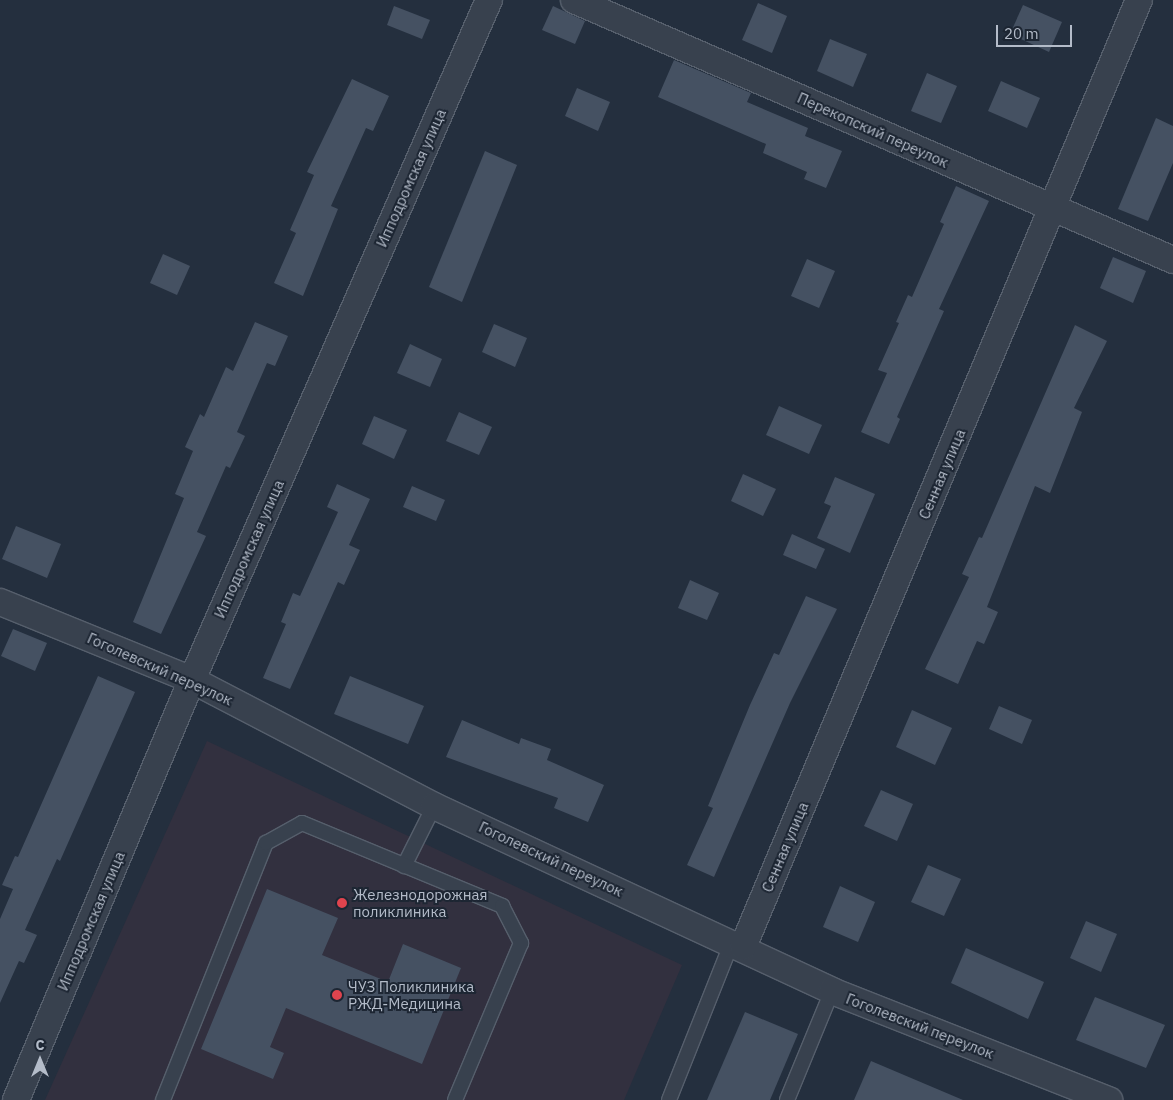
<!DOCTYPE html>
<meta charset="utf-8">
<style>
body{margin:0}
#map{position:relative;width:1173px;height:1100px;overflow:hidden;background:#242f3e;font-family:"IBM Plex Sans",sans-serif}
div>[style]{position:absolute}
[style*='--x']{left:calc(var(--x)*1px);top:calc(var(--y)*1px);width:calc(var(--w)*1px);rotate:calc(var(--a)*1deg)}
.medical>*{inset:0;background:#32303f}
.building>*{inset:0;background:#455162}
.roads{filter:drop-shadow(1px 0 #565f6c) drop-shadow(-1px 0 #565f6c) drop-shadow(0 1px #565f6c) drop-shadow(0 -1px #565f6c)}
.lane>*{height:14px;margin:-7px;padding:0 7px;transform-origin:7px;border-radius:7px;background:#38414e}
.street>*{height:26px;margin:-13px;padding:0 13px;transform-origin:13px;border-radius:13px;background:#38414e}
.dots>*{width:14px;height:14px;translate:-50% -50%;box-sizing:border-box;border:2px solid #1d2633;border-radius:50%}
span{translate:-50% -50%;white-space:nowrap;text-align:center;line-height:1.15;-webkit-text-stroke:4px #1d2633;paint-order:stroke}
.street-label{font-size:15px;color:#b4bcc9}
.poi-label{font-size:15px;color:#b4bcc9}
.left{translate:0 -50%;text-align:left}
.north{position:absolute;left:15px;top:1035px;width:50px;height:50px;-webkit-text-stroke:4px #1d2633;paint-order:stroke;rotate:0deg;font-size:14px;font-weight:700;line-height:20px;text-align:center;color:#b4bcc9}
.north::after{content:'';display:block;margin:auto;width:18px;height:22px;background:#b4bcc9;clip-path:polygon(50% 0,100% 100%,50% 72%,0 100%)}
.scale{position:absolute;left:996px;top:25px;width:76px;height:22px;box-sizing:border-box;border:2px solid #b4bcc9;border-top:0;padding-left:6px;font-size:15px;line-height:18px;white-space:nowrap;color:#b4bcc9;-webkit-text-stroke:4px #1d2633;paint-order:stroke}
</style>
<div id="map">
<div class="medical">
<div style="clip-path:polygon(207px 741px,682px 965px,624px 1100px,45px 1100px)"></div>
</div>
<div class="building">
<div style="clip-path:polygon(758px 3px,787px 16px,772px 53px,742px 40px)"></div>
<div style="clip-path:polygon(1023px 5px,1062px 22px,1049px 52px,1010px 34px)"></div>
<div style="clip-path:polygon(394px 6px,430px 20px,422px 39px,387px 25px)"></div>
<div style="clip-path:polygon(553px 6px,585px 21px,575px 44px,542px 30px)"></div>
<div style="clip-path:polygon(830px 39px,867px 54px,853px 87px,817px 71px)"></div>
<div style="clip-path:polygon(674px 60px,751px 93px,747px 102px,808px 128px,805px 136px,842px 151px,826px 188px,804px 179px,807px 172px,763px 153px,766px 144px,658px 97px)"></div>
<div style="clip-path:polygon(927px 73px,957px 86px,941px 123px,911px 111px)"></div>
<div style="clip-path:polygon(352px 79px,389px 96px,373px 131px,366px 128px,331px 206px,338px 209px,303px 296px,274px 283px,296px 233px,290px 230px,314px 175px,307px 172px)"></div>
<div style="clip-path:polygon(1001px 81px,1040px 98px,1027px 128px,988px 111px)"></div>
<div style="clip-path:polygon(577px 88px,610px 102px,598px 131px,565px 116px)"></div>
<div style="clip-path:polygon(1156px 118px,1173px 126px,1173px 163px,1148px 221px,1118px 209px)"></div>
<div style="clip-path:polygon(485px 151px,517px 165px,462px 302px,429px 287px)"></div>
<div style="clip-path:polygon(956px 186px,989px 201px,939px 309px,944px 311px,897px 417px,900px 419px,889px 444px,861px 432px,887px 373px,878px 370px,899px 323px,896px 322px,908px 295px,912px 297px,944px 224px,940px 222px)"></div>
<div style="clip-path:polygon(163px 254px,190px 266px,177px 295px,150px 283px)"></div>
<div style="clip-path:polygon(1113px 257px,1146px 271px,1133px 303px,1100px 288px)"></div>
<div style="clip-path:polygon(807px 259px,835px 271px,819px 308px,791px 296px)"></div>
<div style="clip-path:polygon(255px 322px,288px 336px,275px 366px,267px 363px,237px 432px,245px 436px,230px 468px,226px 466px,197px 532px,206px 536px,161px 634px,133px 622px,184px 498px,175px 494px,193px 451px,185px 447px,200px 414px,204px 417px,226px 367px,233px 371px)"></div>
<div style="clip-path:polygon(494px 324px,527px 338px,515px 367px,482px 352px)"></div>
<div style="clip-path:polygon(1075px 325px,1107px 341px,1074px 408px,1082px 412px,1050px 493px,1035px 486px,987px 607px,998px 612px,984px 644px,977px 641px,958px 684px,925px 669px,969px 577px,962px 574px,979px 537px,982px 538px)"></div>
<div style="clip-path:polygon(410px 344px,442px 359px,430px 387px,397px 373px)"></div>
<div style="clip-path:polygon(779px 406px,822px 425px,809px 454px,766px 435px)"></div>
<div style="clip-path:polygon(459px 412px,492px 427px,479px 455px,446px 441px)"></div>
<div style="clip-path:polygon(374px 416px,407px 430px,394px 459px,362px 444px)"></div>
<div style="clip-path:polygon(743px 474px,776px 489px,763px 516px,731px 501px)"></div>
<div style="clip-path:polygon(835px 477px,875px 494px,850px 553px,817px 538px,831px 506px,824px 503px)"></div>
<div style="clip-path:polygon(337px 484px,370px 499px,349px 545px,360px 550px,344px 585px,338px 582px,290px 689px,263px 678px,286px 624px,281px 622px,293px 593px,300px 596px,338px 512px,327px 507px)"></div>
<div style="clip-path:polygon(412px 486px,445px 500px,436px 521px,403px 507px)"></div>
<div style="clip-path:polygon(16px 526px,61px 544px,47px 578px,2px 559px)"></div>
<div style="clip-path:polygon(792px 534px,825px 549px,816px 569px,783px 555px)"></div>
<div style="clip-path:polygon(690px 580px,719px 593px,707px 620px,678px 608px)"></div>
<div style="clip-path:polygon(806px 596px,837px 609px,790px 703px,714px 877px,687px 865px,713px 808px,708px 806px,750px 705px,774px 653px,779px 655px)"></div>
<div style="clip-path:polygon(13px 629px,47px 643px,35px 671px,1px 656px)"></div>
<div style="clip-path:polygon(98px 676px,135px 692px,60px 861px,57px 859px,25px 930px,37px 935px,24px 963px,19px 961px,0 1003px,0 919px,13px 889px,2px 885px,15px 856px,18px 857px)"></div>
<div style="clip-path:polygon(350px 676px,424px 706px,408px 744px,334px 714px)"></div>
<div style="clip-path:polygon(999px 706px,1032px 720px,1022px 744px,989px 729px)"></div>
<div style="clip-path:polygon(912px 710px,952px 728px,935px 765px,896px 747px)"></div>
<div style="clip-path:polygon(462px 720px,519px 744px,521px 738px,551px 749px,547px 760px,604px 785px,588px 822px,554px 808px,558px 798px,446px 757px)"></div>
<div style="clip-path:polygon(881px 790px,913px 804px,897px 841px,864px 826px)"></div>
<div style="clip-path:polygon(928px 865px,961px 879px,944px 916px,911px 902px)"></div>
<div style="clip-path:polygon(840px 886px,875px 902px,858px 942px,823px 927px)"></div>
<div style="clip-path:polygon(267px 889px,338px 918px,322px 955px,388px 982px,403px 944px,461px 968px,422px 1064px,286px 1008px,270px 1047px,284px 1053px,273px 1079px,201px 1049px)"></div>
<div style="clip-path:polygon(1086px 921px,1117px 934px,1101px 972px,1070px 958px)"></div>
<div style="clip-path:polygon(966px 948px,1044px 982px,1028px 1019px,951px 983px)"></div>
<div style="clip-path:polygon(1095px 997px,1165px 1025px,1146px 1068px,1076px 1040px)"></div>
<div style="clip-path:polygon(745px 1012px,798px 1034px,770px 1100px,707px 1100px)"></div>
<div style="clip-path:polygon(871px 1061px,963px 1100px,854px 1100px)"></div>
</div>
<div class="roads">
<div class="lane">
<div style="--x:404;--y:866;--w:67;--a:-63.4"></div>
<div style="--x:163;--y:1100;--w:277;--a:-68.2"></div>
<div style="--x:266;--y:843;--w:41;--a:-29.1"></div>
<div style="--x:302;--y:823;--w:217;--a:22.5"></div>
<div style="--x:502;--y:906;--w:42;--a:62.8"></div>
<div style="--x:521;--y:943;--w:170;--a:112.8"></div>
<div style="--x:669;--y:1100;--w:170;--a:-68.3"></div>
<div style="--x:787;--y:1100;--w:118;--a:-67.6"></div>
</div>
<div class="street">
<div style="--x:574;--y:0;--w:653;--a:23.46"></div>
<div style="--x:0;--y:602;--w:207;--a:22.1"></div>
<div style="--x:192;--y:680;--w:273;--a:27.5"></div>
<div style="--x:434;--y:806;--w:439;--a:24.9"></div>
<div style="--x:832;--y:991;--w:298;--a:21.5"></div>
<div style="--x:743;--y:947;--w:1026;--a:-67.31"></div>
<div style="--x:16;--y:1100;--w:455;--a:-67.3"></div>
<div style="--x:192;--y:680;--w:742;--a:-66.41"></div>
</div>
</div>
<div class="dots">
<div style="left:342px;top:903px;background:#e0444e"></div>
<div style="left:337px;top:995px;background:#e0444e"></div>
</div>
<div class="street-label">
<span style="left:873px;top:130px;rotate:24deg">Перекопский переулок</span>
<span style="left:411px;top:178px;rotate:-66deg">Ипподромская улица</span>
<span style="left:942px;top:474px;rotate:-67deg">Сенная улица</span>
<span style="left:249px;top:549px;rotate:-66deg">Ипподромская улица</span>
<span style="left:160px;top:669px;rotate:24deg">Гоголевский переулок</span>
<span style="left:785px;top:847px;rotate:-67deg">Сенная улица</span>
<span style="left:551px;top:859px;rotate:25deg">Гоголевский переулок</span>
<span style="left:91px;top:921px;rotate:-67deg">Ипподромская улица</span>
<span style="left:920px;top:1026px;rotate:21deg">Гоголевский переулок</span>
</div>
<div class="poi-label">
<span class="left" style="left:353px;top:903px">Железнодорожная<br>поликлиника</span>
<span class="left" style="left:348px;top:995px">ЧУЗ Поликлиника<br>РЖД-Медицина</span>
</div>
<div class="north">С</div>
<div class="scale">20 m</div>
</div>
